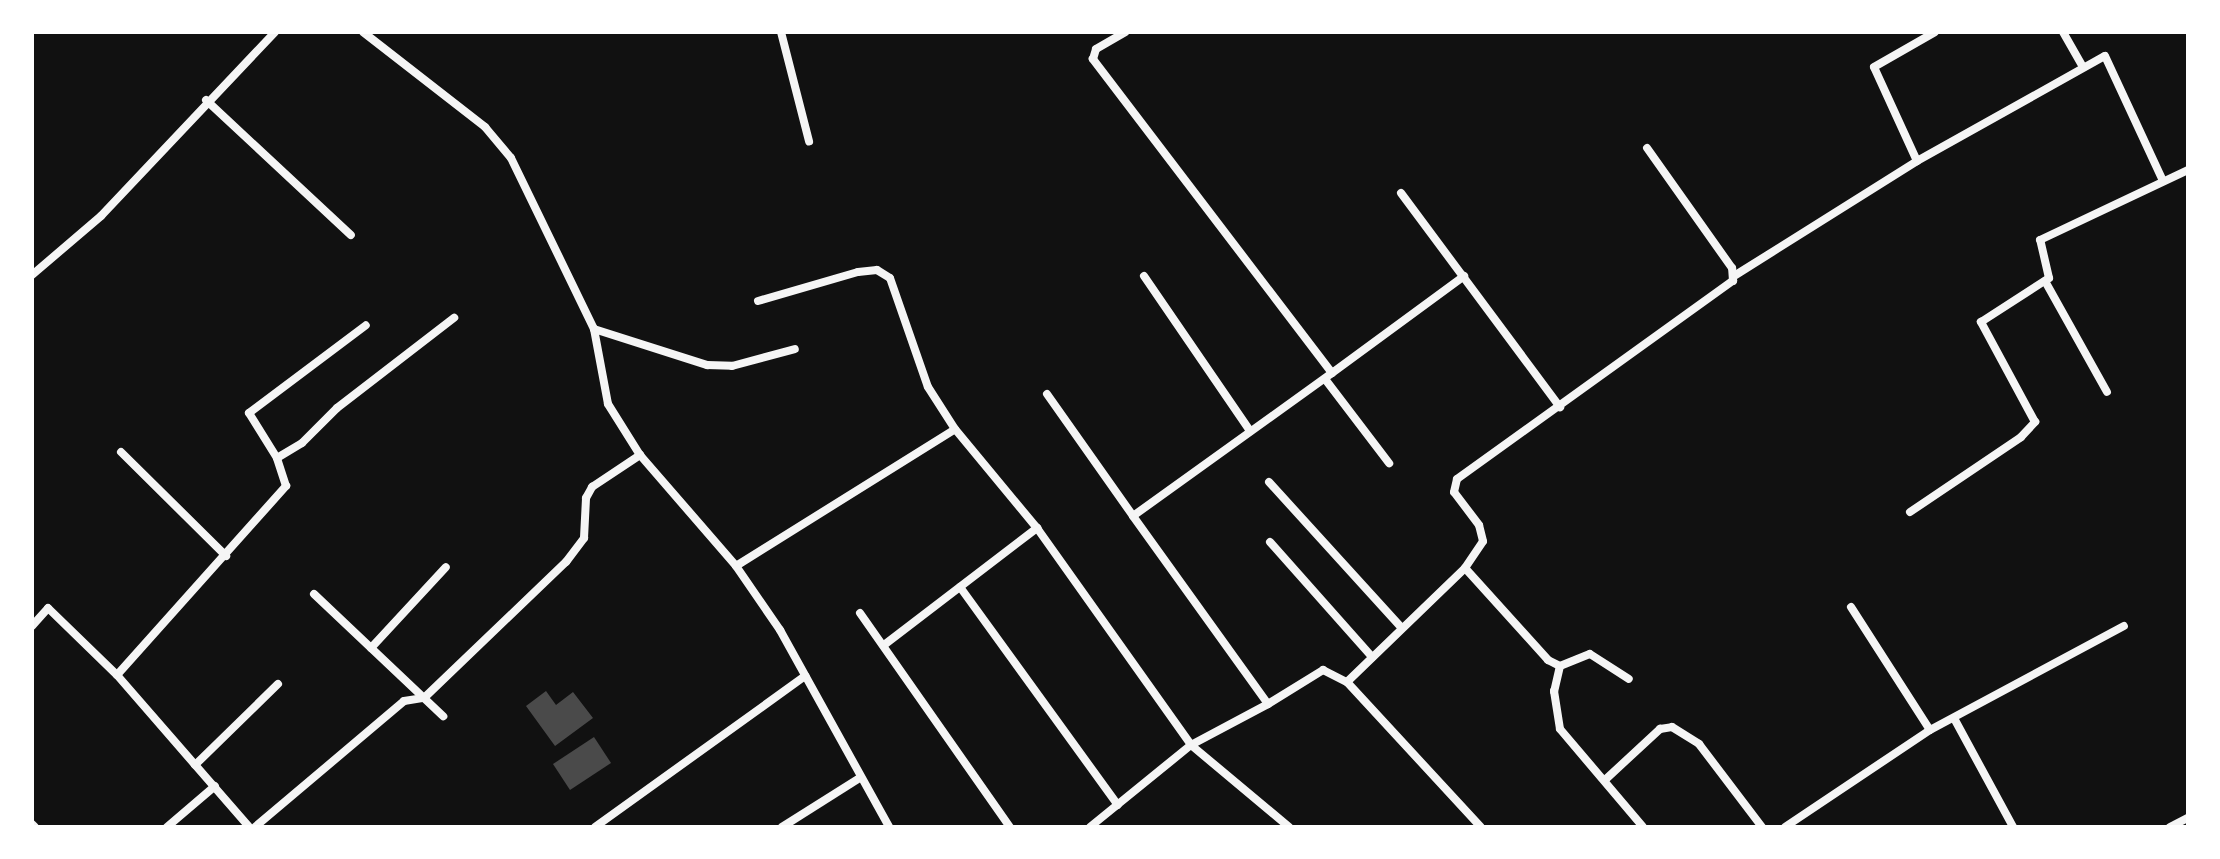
<!DOCTYPE html>
<style>
body{margin:0}
#map{position:relative;width:2220px;height:859px;overflow:hidden;background:#111;font-family:Rubik,sans-serif}
div>[style]{position:absolute}
[style*='--x']{left:calc(var(--x)*1px);top:calc(var(--y)*1px);width:calc(var(--w)*1px);rotate:calc(var(--a)*1deg)}
.building>*{inset:0;background:#4a4a4a}
.minor>*{height:8px;margin:-4px;padding:0 4px;transform-origin:4px;border-radius:4px;background:#f5f5f5}
span{translate:-50% -50%;white-space:nowrap;text-align:center;line-height:1.15;-webkit-text-stroke:7px #fff;paint-order:stroke}
.frame{position:absolute;inset:0;border:34px solid #fff;pointer-events:none}
</style>
<div id="map">
<div class="building">
<div style="clip-path:polygon(546px 691px,556px 705px,573px 692px,593px 718px,555px 746px,526px 706px)"></div>
<div style="clip-path:polygon(594px 737px,611px 763px,570px 790px,553px 764px)"></div>
</div>
<div class="minor">
<div style="--x:363;--y:32;--w:155;--a:37.9"></div>
<div style="--x:485;--y:127;--w:40;--a:50"></div>
<div style="--x:511;--y:158;--w:190;--a:64.1"></div>
<div style="--x:594;--y:329;--w:76;--a:79.4"></div>
<div style="--x:608;--y:404;--w:60;--a:57.9"></div>
<div style="--x:640;--y:455;--w:147;--a:49.1"></div>
<div style="--x:736;--y:566;--w:78;--a:55.5"></div>
<div style="--x:780;--y:630;--w:225;--a:61"></div>
<div style="--x:781;--y:32;--w:113;--a:75.6"></div>
<div style="--x:2063;--y:32;--w:40;--a:60.3"></div>
<div style="--x:206;--y:100;--w:198;--a:43"></div>
<div style="--x:1917;--y:161;--w:103;--a:-114.6"></div>
<div style="--x:1874;--y:67;--w:70;--a:-29.8"></div>
<div style="--x:1401;--y:193;--w:267;--a:53.4"></div>
<div style="--x:32;--y:275;--w:91;--a:-40.5"></div>
<div style="--x:101;--y:216;--w:253;--a:-46.6"></div>
<div style="--x:1144;--y:276;--w:188;--a:55.6"></div>
<div style="--x:1734;--y:276;--w:216;--a:-32.1"></div>
<div style="--x:1917;--y:161;--w:215;--a:-29.2"></div>
<div style="--x:2105;--y:56;--w:138;--a:65.1"></div>
<div style="--x:2045;--y:281;--w:127;--a:60.8"></div>
<div style="--x:758;--y:301;--w:104;--a:-16.2"></div>
<div style="--x:858;--y:272;--w:19;--a:-6"></div>
<div style="--x:877;--y:270;--w:15;--a:32"></div>
<div style="--x:890;--y:278;--w:115;--a:70.8"></div>
<div style="--x:928;--y:387;--w:50;--a:57.3"></div>
<div style="--x:594;--y:329;--w:119;--a:17.7"></div>
<div style="--x:707;--y:365;--w:25;--a:2"></div>
<div style="--x:732;--y:366;--w:65;--a:-15.1"></div>
<div style="--x:1332;--y:373;--w:164;--a:-36.3"></div>
<div style="--x:1325;--y:379;--w:106;--a:52.7"></div>
<div style="--x:1047;--y:394;--w:149;--a:54.8"></div>
<div style="--x:121;--y:452;--w:148;--a:44.7"></div>
<div style="--x:277;--y:458;--w:29;--a:-31"></div>
<div style="--x:302;--y:443;--w:49;--a:-45"></div>
<div style="--x:337;--y:408;--w:148;--a:-37.6"></div>
<div style="--x:1269;--y:482;--w:197;--a:47.7"></div>
<div style="--x:1910;--y:512;--w:134;--a:-34"></div>
<div style="--x:2021;--y:437;--w:21;--a:-47"></div>
<div style="--x:2035;--y:422;--w:114;--a:-118.4"></div>
<div style="--x:1981;--y:322;--w:81;--a:-32.9"></div>
<div style="--x:2049;--y:278;--w:39;--a:-103"></div>
<div style="--x:2040;--y:240;--w:164;--a:-25.3"></div>
<div style="--x:1270;--y:542;--w:154;--a:48.4"></div>
<div style="--x:736;--y:566;--w:258;--a:-32"></div>
<div style="--x:955;--y:429;--w:129;--a:50.4"></div>
<div style="--x:1037;--y:528;--w:266;--a:54.6"></div>
<div style="--x:1191;--y:745;--w:128;--a:39.9"></div>
<div style="--x:1465;--y:568;--w:124;--a:47.9"></div>
<div style="--x:1548;--y:660;--w:13;--a:27"></div>
<div style="--x:1560;--y:666;--w:32;--a:-22"></div>
<div style="--x:1590;--y:654;--w:46;--a:32.7"></div>
<div style="--x:960;--y:587;--w:269;--a:54.1"></div>
<div style="--x:314;--y:594;--w:178;--a:43.4"></div>
<div style="--x:1851;--y:607;--w:146;--a:57.3"></div>
<div style="--x:860;--y:613;--w:261;--a:55"></div>
<div style="--x:32;--y:626;--w:24;--a:-48"></div>
<div style="--x:48;--y:608;--w:96;--a:44.2"></div>
<div style="--x:117;--y:675;--w:201;--a:49"></div>
<div style="--x:884;--y:645;--w:193;--a:-37.4"></div>
<div style="--x:371;--y:648;--w:110;--a:-47.2"></div>
<div style="--x:1560;--y:666;--w:26;--a:103"></div>
<div style="--x:1554;--y:691;--w:38;--a:81"></div>
<div style="--x:1560;--y:729;--w:128;--a:49.7"></div>
<div style="--x:117;--y:675;--w:254;--a:-48.2"></div>
<div style="--x:286;--y:486;--w:29;--a:-108"></div>
<div style="--x:277;--y:458;--w:53;--a:-121.9"></div>
<div style="--x:249;--y:413;--w:146;--a:-36.9"></div>
<div style="--x:1347;--y:682;--w:164;--a:-44"></div>
<div style="--x:1465;--y:568;--w:32;--a:-56"></div>
<div style="--x:1483;--y:541;--w:16;--a:-104"></div>
<div style="--x:1479;--y:525;--w:41;--a:-127.1"></div>
<div style="--x:1454;--y:492;--w:13;--a:-77"></div>
<div style="--x:1457;--y:479;--w:340;--a:-35.7"></div>
<div style="--x:1733;--y:281;--w:13;--a:-94"></div>
<div style="--x:1732;--y:268;--w:147;--a:-125.3"></div>
<div style="--x:1268;--y:704;--w:65;--a:-31.7"></div>
<div style="--x:1323;--y:670;--w:27;--a:27"></div>
<div style="--x:1347;--y:682;--w:197;--a:47.3"></div>
<div style="--x:1955;--y:720;--w:122;--a:61.5"></div>
<div style="--x:195;--y:765;--w:116;--a:-44.3"></div>
<div style="--x:1606;--y:779;--w:74;--a:-42.8"></div>
<div style="--x:1660;--y:729;--w:12;--a:-9"></div>
<div style="--x:1672;--y:727;--w:32;--a:32"></div>
<div style="--x:1699;--y:744;--w:104;--a:52.8"></div>
<div style="--x:32;--y:824;--w:4;--a:45"></div>
<div style="--x:167;--y:827;--w:63;--a:-40.5"></div>
<div style="--x:255;--y:827;--w:195;--a:-40.2"></div>
<div style="--x:404;--y:701;--w:20;--a:-9"></div>
<div style="--x:424;--y:698;--w:197;--a:-43.8"></div>
<div style="--x:566;--y:562;--w:30;--a:-53"></div>
<div style="--x:584;--y:538;--w:40;--a:-87.1"></div>
<div style="--x:586;--y:498;--w:13;--a:-61"></div>
<div style="--x:592;--y:487;--w:58;--a:-33.7"></div>
<div style="--x:595;--y:827;--w:259;--a:-35.7"></div>
<div style="--x:782;--y:827;--w:93;--a:-32.3"></div>
<div style="--x:1090;--y:827;--w:130;--a:-39.1"></div>
<div style="--x:1191;--y:745;--w:87;--a:-28"></div>
<div style="--x:1268;--y:704;--w:231;--a:-125.7"></div>
<div style="--x:1133;--y:516;--w:245;--a:-35.7"></div>
<div style="--x:1332;--y:373;--w:395;--a:-127.3"></div>
<div style="--x:1093;--y:59;--w:10;--a:-73"></div>
<div style="--x:1096;--y:49;--w:34;--a:-30"></div>
<div style="--x:1785;--y:827;--w:174;--a:-33.8"></div>
<div style="--x:1930;--y:730;--w:220;--a:-28.2"></div>
<div style="--x:2170;--y:827;--w:20;--a:-27"></div>
</div>
<div class="frame"></div>
</div>
